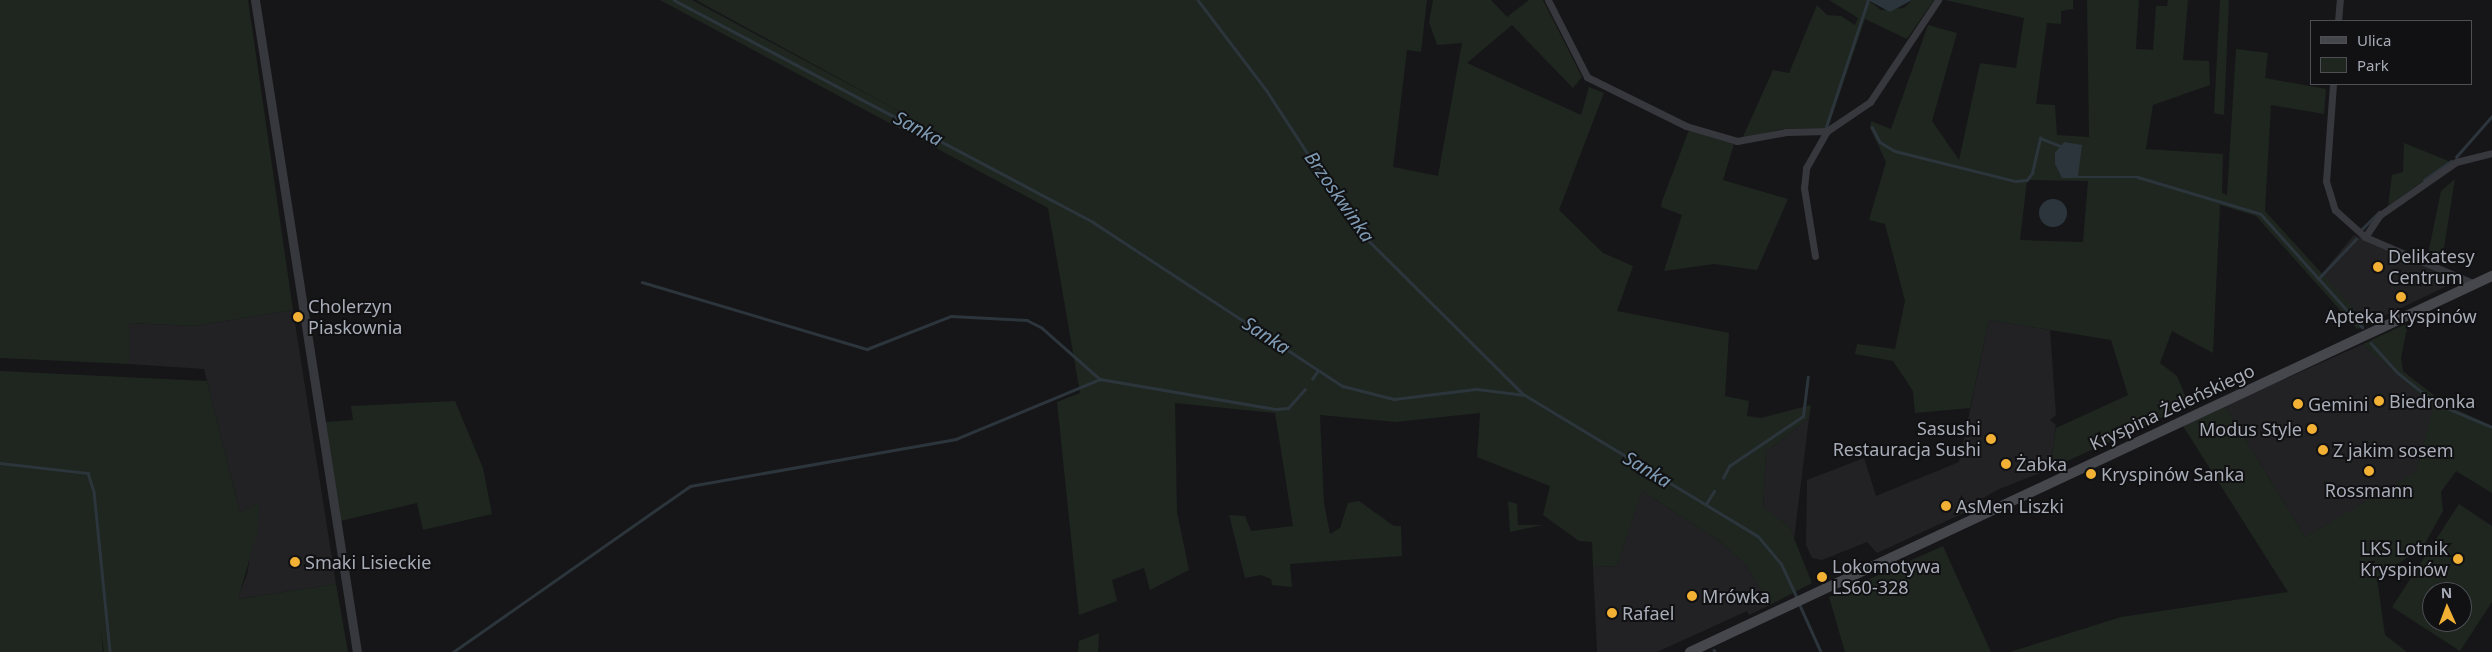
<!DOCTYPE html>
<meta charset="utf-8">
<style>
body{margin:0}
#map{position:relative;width:2492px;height:652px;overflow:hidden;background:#161618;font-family:"Noto Sans",sans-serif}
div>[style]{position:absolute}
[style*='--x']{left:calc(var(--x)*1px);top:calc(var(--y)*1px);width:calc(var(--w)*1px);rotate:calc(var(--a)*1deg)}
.built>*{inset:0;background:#222225}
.green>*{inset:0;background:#1e261f}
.water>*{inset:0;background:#2c353c}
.round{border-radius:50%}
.stream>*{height:2.5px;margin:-1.25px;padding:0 1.25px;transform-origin:1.25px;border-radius:1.25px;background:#2c353c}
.minor>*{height:7px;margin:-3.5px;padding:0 3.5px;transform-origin:3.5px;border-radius:3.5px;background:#37383d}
.tertiary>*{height:9px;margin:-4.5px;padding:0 4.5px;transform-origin:4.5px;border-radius:4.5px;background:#37383d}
.secondary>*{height:10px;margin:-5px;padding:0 5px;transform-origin:5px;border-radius:5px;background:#45474d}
.dots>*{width:14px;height:14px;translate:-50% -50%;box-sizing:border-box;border:2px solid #111113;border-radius:50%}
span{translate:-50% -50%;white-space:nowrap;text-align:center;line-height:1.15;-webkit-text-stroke:4px #111113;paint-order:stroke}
.poi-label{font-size:18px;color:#a8adb8}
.left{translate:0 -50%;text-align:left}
.right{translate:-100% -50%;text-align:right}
.street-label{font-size:18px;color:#a8adb8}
.water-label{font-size:19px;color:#7f9bb3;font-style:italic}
.legend{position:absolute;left:2310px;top:20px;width:162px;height:65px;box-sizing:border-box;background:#111113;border:1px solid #4d4f55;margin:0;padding:6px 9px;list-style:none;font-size:15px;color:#a8adb8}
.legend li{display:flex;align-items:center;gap:10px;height:25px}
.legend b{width:25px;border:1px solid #4d4f55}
.north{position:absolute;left:2422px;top:582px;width:50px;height:50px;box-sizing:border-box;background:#111113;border:1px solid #4d4f55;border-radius:50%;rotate:358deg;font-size:14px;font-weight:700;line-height:20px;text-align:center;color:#a8adb8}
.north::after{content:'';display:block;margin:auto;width:18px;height:22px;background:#f2b134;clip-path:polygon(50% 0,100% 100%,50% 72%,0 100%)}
</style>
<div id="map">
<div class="built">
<div style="clip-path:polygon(2354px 235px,2453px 278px,2453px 283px,2368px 324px,2320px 276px)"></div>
<div style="clip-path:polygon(293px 310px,336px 584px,237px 599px,247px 575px,259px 503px,240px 512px,204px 369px,129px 364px,128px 323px,194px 326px)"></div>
<div style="clip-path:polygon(1989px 320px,2050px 330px,2056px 415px,2050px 420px,2056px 425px,2050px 469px,1997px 490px,1980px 500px,1981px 505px,1877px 553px,1867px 542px,1822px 560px,1812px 558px,1806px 545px,1807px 480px,1864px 458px,1876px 496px,1959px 462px)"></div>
<div style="clip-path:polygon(2363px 344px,2434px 407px,2416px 473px,2305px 537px,2225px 406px)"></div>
<div style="clip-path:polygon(1809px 418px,1794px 539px,1789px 526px,1763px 509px,1766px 452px)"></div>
<div style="clip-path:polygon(1642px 491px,1721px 542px,1746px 565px,1770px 605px,1749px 615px,1747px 611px,1657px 652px,1597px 652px,1593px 567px,1617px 566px)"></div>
</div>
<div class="green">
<div style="clip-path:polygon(0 0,248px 0,293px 310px,194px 326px,129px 323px,129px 364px,0 358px)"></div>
<div style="clip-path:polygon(660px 0,692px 0,910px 117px,696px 0,1427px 0,1421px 52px,1407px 50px,1393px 167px,1438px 176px,1462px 43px,1437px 45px,1429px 22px,1433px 0,1491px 0,1507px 17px,1529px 0,1543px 0,1582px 77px,1573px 88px,1512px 25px,1467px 63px,1581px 115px,1589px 87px,1604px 93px,1559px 210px,1603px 253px,1633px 266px,1617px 311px,1729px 333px,1725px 396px,1749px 401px,1747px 416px,1761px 418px,1811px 405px,1809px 418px,1766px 452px,1763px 508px,1789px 526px,1812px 583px,1770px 605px,1746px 565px,1721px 542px,1642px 491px,1617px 566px,1593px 567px,1592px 542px,1579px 541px,1543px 515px,1550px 486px,1477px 457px,1480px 413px,1396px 422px,1320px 415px,1324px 503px,1330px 534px,1340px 528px,1348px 503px,1359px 501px,1394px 526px,1401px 526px,1402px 556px,1290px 564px,1292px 587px,1272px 585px,1271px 579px,1261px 575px,1245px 578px,1229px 515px,1245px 516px,1251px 531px,1293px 526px,1275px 413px,1175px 403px,1177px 512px,1189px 570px,1150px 590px,1144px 568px,1112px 580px,1117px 601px,1079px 615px,1057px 402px,1080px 393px,1048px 208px)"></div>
<div style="clip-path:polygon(1829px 0,1868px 0,1881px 10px,1904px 8px,1912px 0,1934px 0,1907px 39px,1865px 19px,1828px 128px,1782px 129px,1742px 139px,1773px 70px,1789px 73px,1817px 5px,1827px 15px,1841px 16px,1855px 25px,1858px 18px)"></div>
<div style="clip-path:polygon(evenodd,1945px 0,2073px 0,2073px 9px,2061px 11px,2061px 24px,2047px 23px,2036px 104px,2055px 105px,2057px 135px,2089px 137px,2087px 0,2139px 0,2136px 49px,2153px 50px,2156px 6px,2167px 6px,2168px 0,2188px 0,2183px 60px,2209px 61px,2210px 85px,2153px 105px,2146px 149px,2223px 154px,2222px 193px,2227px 195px,2236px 49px,2268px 53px,2265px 78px,2326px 89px,2324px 114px,2271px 105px,2265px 211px,2368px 324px,2357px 329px,2256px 216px,2220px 205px,2213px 353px,2172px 331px,2160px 363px,2177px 376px,2189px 405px,2050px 469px,2056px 428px,2128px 395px,2111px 340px,1989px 320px,1970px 408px,1915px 413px,1913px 391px,1893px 361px,1855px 354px,1857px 344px,1895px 349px,1905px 301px,1885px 224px,1869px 220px,1886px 162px,1870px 128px,1871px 121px,1891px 129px,1928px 25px,1957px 33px,1932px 121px,1959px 160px,1980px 63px,2016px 68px,2024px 18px,1945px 0,2027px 180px,2088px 181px,2083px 242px,2020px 240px,2027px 180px)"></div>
<div style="clip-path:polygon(2220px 0,2229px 0,2224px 115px,2214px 113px)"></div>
<div style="clip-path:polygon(1689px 130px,1734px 144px,1723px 180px,1788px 199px,1757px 270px,1714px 264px,1664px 271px,1682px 215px,1661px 207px,1662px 201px)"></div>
<div style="clip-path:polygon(2404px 143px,2451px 162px,2388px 206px,2392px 175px,2403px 172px)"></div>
<div style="clip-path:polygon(2455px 179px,2442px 260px,2428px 254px,2441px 191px)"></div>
<div style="clip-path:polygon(2408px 323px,2401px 358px,2403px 371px,2445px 404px,2492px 426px,2492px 493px,2456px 471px,2441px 492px,2443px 511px,2423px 547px,2377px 578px,2385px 635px,2407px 652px,2010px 652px,2121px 617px,2288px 592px,2183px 426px,2225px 406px,2305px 537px,2416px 472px,2433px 407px,2363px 344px)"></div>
<div style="clip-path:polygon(0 371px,207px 381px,240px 512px,259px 503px,258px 530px,238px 599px,336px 584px,348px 652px,104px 652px,101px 630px,103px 652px,0 652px)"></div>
<div style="clip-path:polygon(455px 401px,483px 468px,492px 514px,423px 530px,417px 503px,340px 521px,325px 422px,353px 420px,351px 406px)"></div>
<div style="clip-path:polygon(1508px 501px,1517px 504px,1518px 525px,1543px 525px,1510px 532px)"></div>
<div style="clip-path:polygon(evenodd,2459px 504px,2492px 526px,2492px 602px,2460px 651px,2392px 607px,2459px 504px,2432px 592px,2462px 592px,2462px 622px,2432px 622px,2432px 592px)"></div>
<div style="clip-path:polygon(1943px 546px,1991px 652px,1845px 652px,1829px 597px)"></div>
<div style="clip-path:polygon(1099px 633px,1098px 652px,1078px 652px,1079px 641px)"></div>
</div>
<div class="water">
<div style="clip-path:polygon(1868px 0,1912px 0,1890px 12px)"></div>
<div style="clip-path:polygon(2064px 142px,2082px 145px,2078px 176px,2062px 178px,2055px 164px,2055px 153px)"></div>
<div class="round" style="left:2039px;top:199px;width:28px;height:28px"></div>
</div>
<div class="stream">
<div style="--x:674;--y:0;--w:474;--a:27.9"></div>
<div style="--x:1093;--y:222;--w:299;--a:33.3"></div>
<div style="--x:1343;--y:386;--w:53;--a:14.3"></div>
<div style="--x:1394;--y:399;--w:84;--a:-6.9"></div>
<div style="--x:1477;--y:389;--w:48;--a:7.1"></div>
<div style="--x:1525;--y:395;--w:272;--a:31.2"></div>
<div style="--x:1758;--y:536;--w:35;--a:50"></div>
<div style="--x:1781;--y:563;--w:38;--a:65"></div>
<div style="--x:1198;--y:0;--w:114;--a:52.8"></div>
<div style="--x:1267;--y:91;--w:165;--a:56.9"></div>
<div style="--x:1357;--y:229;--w:234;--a:44.8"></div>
<div style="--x:1826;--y:127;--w:134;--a:-71.7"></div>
<div style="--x:1872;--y:127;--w:17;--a:62"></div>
<div style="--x:1880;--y:142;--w:17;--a:31"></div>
<div style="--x:1895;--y:151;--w:124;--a:14"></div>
<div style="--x:2015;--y:181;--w:12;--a:-5"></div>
<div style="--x:2027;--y:180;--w:9;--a:-54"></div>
<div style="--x:2032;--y:173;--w:36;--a:-77"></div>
<div style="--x:2040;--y:138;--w:22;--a:21"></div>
<div style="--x:2456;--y:157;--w:55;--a:-48.7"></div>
<div style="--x:2064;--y:177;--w:74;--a:0"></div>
<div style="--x:2138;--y:177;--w:128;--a:16.7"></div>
<div style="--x:2261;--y:214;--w:152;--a:48.2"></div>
<div style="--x:2424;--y:180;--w:33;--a:-35"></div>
<div style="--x:2362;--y:229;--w:24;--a:-45"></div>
<div style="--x:2318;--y:279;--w:55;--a:-46.5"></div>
<div style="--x:642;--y:282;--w:235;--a:16.6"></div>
<div style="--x:867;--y:349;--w:90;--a:-21.4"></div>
<div style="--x:951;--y:316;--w:76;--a:3"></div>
<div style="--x:1027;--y:320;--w:16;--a:27"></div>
<div style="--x:1041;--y:327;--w:79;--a:41.4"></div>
<div style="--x:2371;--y:343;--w:40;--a:48"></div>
<div style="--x:2398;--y:373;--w:50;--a:38.5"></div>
<div style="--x:2437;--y:404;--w:60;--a:22.7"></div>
<div style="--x:1312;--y:379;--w:9;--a:-54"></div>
<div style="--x:0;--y:463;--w:89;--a:6.5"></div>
<div style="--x:88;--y:473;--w:19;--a:72"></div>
<div style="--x:94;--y:491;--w:162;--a:84.3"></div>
<div style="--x:1723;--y:478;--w:13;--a:-63"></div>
<div style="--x:1729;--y:466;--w:89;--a:-34"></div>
<div style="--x:1803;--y:416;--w:39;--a:-83"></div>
<div style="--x:1706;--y:504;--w:15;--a:-58"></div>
<div style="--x:1799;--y:603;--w:54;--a:65.8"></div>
<div style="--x:1714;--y:650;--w:2;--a:63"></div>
<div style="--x:453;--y:652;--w:289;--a:-35"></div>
<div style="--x:690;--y:486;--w:270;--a:-10"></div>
<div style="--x:956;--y:439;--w:156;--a:-22.6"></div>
<div style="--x:1100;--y:379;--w:179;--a:9.7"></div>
<div style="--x:1276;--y:409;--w:12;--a:-5"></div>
<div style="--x:1288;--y:408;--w:25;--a:-48"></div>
</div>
<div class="minor">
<div style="--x:1548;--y:0;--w:86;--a:63.1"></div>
<div style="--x:1587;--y:77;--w:110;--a:26.3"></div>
<div style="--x:1686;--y:126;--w:53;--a:16.4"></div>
<div style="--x:1737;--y:141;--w:50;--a:-10.4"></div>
<div style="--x:1786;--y:132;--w:41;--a:-1.4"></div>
<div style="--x:1827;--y:131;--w:52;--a:-34"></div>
<div style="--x:1870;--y:102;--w:123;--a:-56.3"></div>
<div style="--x:2338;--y:21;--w:21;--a:-85"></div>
<div style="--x:2333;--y:84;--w:97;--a:94.1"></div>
<div style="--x:2326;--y:181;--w:30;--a:73"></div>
<div style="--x:2335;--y:210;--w:40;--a:42"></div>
<div style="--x:2365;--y:237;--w:117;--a:23.1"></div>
<div style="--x:2365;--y:237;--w:27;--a:-56"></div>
<div style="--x:2380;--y:215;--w:93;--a:-34.9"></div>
<div style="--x:2456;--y:162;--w:37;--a:-14"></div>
<div style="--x:1815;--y:256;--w:69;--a:-99.2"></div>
<div style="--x:1804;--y:188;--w:20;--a:-84"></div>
<div style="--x:1806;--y:168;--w:43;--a:-60.4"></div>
</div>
<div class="tertiary">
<div style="--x:255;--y:0;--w:660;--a:81.11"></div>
</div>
<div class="secondary">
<div style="--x:1690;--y:652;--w:886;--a:-25.12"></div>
</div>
<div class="dots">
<div style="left:2378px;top:267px;background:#f2b134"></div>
<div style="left:2401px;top:297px;background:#f2b134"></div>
<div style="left:298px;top:317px;background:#f2b134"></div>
<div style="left:2379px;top:401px;background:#f2b134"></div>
<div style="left:2298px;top:404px;background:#f2b134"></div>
<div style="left:2312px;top:429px;background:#f2b134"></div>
<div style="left:1991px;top:439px;background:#f2b134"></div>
<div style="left:2323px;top:450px;background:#f2b134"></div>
<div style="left:2006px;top:464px;background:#f2b134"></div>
<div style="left:2369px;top:471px;background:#f2b134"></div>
<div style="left:2091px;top:474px;background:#f2b134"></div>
<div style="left:1946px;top:506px;background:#f2b134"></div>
<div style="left:2458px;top:559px;background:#f2b134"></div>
<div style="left:295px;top:562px;background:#f2b134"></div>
<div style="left:1822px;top:577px;background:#f2b134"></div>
<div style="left:1692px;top:596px;background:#f2b134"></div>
<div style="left:1612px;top:613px;background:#f2b134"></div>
</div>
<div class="poi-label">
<span class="left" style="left:2388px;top:267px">Delikatesy<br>Centrum</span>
<span class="left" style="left:308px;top:317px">Cholerzyn<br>Piaskownia</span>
<span style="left:2401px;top:316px">Apteka Kryspinów</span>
<span class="left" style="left:2389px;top:401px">Biedronka</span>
<span class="left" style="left:2308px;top:404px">Gemini</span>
<span class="right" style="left:1981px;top:439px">Sasushi<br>Restauracja Sushi</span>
<span class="right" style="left:2302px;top:429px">Modus Style</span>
<span class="left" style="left:2333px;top:450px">Z jakim sosem</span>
<span class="left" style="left:2016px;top:464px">Żabka</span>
<span class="left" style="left:2101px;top:474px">Kryspinów Sanka</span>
<span style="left:2369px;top:490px">Rossmann</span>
<span class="left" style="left:1956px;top:506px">AsMen Liszki</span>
<span class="right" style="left:2448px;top:559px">LKS Lotnik<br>Kryspinów</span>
<span class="left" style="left:305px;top:562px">Smaki Lisieckie</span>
<span class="left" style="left:1832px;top:577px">Lokomotywa<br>LS60-328</span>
<span class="left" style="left:1702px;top:596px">Mrówka</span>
<span class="left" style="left:1622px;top:613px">Rafael</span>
</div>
<div class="street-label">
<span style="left:2172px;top:407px;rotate:-25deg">Kryspina Żeleńskiego</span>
</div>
<div class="water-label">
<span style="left:918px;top:129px;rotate:28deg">Sanka</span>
<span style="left:1339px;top:197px;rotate:55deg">Brzoskwinka</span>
<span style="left:1266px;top:336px;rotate:33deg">Sanka</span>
<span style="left:1647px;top:470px;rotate:31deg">Sanka</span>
</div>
<ul class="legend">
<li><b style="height:6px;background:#45474d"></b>Ulica</li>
<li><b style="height:14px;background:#1e261f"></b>Park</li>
</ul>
<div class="north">N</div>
</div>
